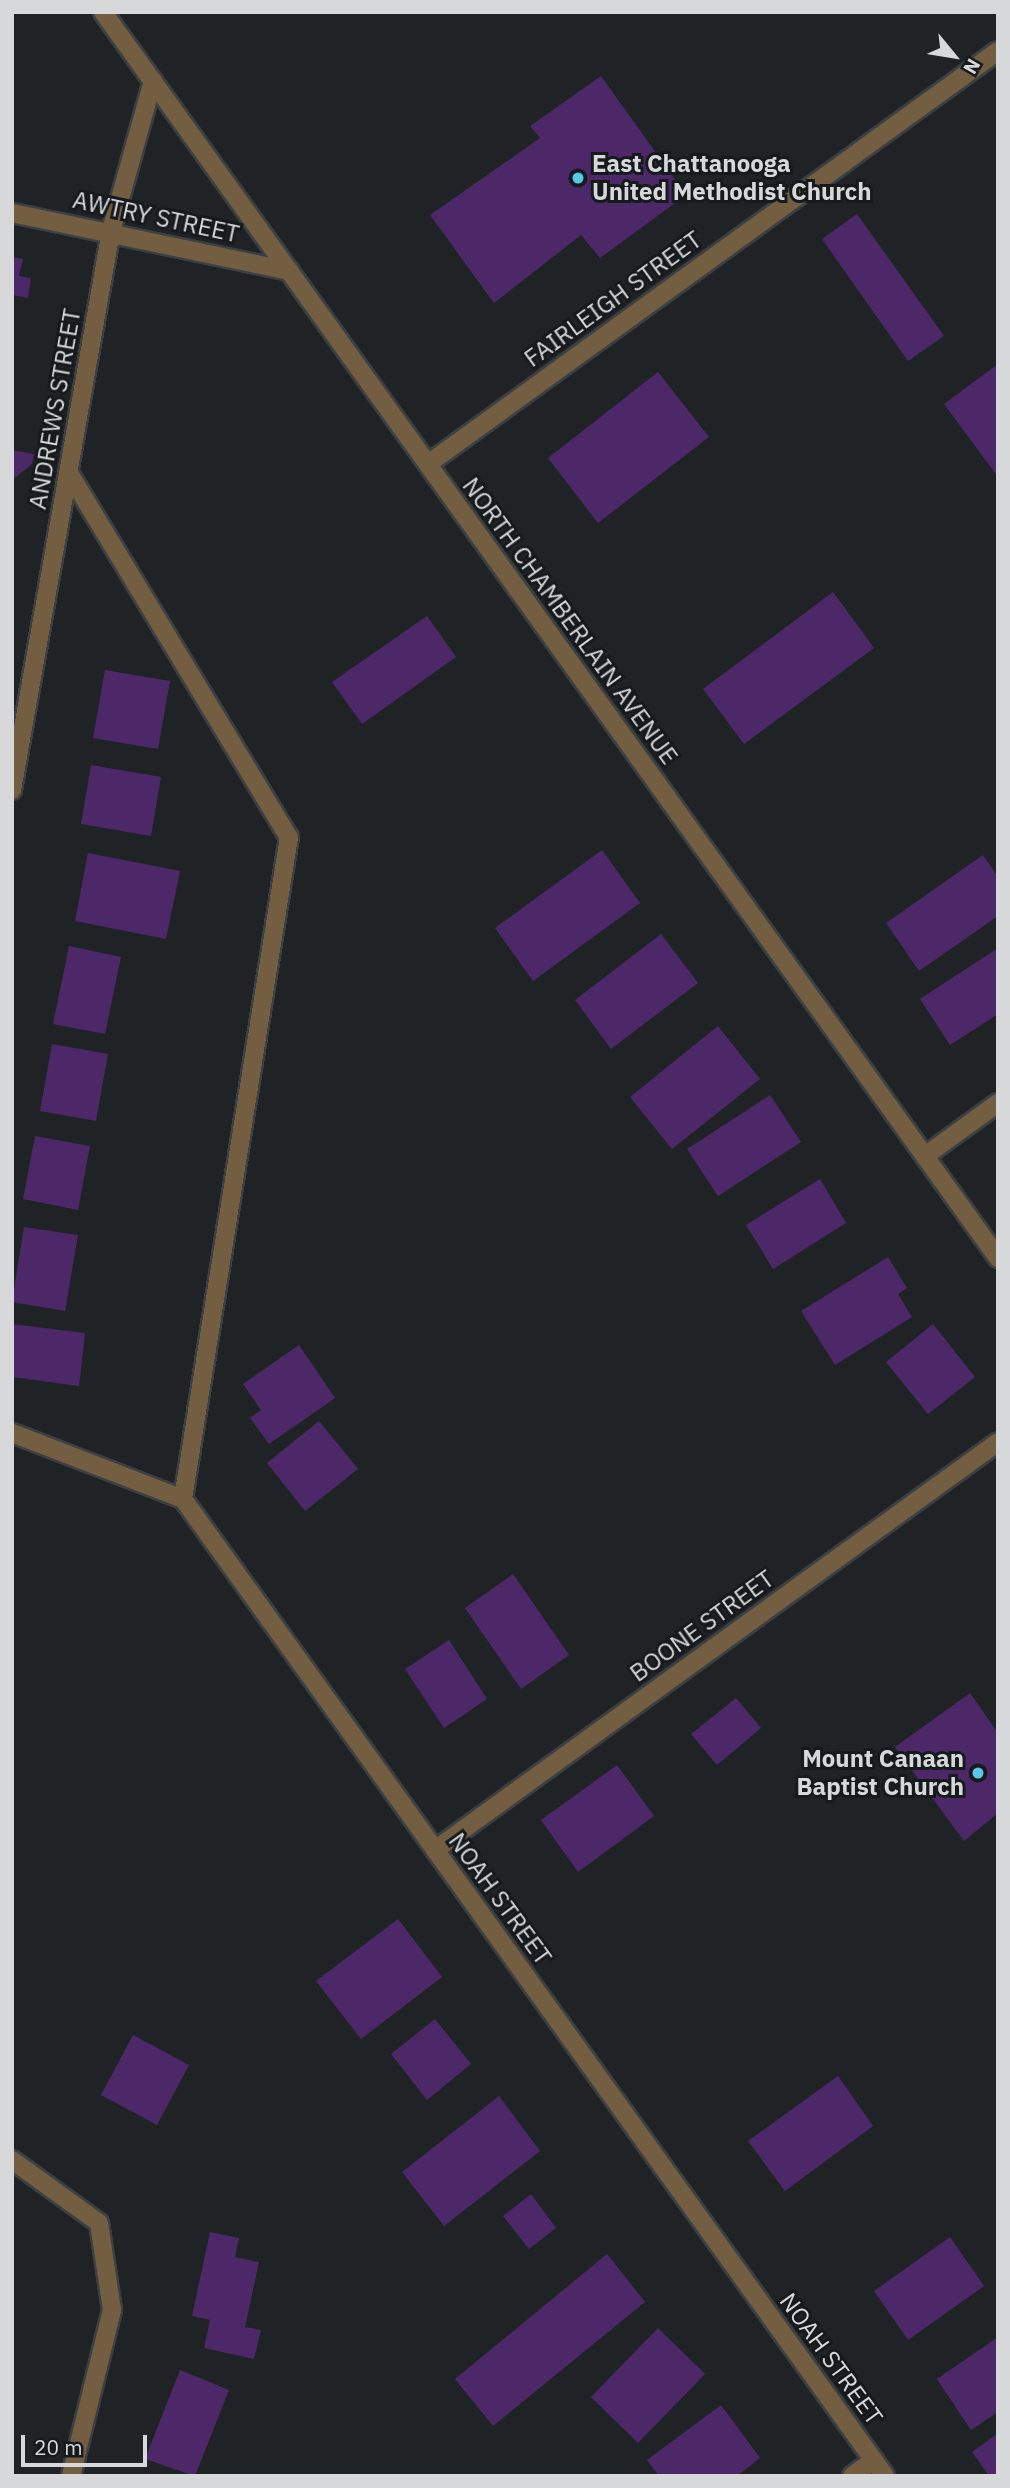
<!DOCTYPE html>
<style>
body{margin:0}
#map{position:relative;width:1010px;height:2488px;overflow:hidden;background:#202326;font-family:"IBM Plex Sans",sans-serif}
div>[style]{position:absolute}
[style*='--x']{left:calc(var(--x)*1px);top:calc(var(--y)*1px);width:calc(var(--w)*1px);rotate:calc(var(--a)*1deg)}
.building>*{inset:0;background:#4d2869}
.roads{filter:drop-shadow(2px 0 #3d4043) drop-shadow(-2px 0 #3d4043) drop-shadow(0 2px #3d4043) drop-shadow(0 -2px #3d4043)}
.lane>*{height:18px;margin:-9px;padding:0 9px;transform-origin:9px;border-radius:9px;background:#735e41}
.street>*{height:18px;margin:-9px;padding:0 9px;transform-origin:9px;border-radius:9px;background:#735e41}
.dots>*{width:19px;height:19px;translate:-50% -50%;box-sizing:border-box;border:4px solid #161a1d;border-radius:50%}
span{translate:-50% -50%;white-space:nowrap;text-align:center;line-height:1.15;-webkit-text-stroke:6px #161a1d;paint-order:stroke}
.poi-label{font-size:24px;color:#d6d8da;font-weight:700}
.left{translate:0 -50%;text-align:left}
.right{translate:-100% -50%;text-align:right}
.street-label{font-size:24px;color:#d6d8da}
.frame{position:absolute;inset:0;border:14px solid #d6d8da;pointer-events:none}
.north{position:absolute;left:919px;top:21px;width:70px;height:70px;-webkit-text-stroke:5px #161a1d;paint-order:stroke;rotate:120deg;font-size:19px;font-weight:700;line-height:28px;text-align:center;color:#d6d8da}
.north::after{content:'';display:block;margin:auto;width:24px;height:32px;background:#d6d8da;clip-path:polygon(50% 0,100% 100%,50% 72%,0 100%)}
.scale{position:absolute;left:21px;top:2435px;width:126px;height:32px;box-sizing:border-box;border:4px solid #d6d8da;border-top:0;padding-left:9px;font-size:21px;line-height:24px;white-space:nowrap;color:#d6d8da;-webkit-text-stroke:5px #161a1d;paint-order:stroke}
</style>
<div id="map">
<div class="building">
<div style="clip-path:polygon(601px 76px,686px 195px,600px 258px,581px 235px,494px 303px,430px 215px,540px 138px,530px 126px)"></div>
<div style="clip-path:polygon(857px 214px,944px 336px,908px 361px,822px 239px)"></div>
<div style="clip-path:polygon(12px 257px,23px 259px,19px 276px,31px 278px,28px 298px,12px 295px)"></div>
<div style="clip-path:polygon(998px 364px,998px 477px,944px 404px)"></div>
<div style="clip-path:polygon(658px 372px,709px 437px,598px 523px,548px 458px)"></div>
<div style="clip-path:polygon(12px 450px,34px 454px,32px 464px,12px 480px)"></div>
<div style="clip-path:polygon(833px 592px,874px 648px,744px 744px,703px 689px)"></div>
<div style="clip-path:polygon(427px 616px,456px 657px,362px 724px,332px 682px)"></div>
<div style="clip-path:polygon(105px 670px,170px 681px,158px 749px,93px 738px)"></div>
<div style="clip-path:polygon(91px 765px,161px 777px,151px 836px,81px 824px)"></div>
<div style="clip-path:polygon(602px 850px,640px 903px,533px 981px,495px 928px)"></div>
<div style="clip-path:polygon(88px 853px,180px 871px,166px 939px,75px 921px)"></div>
<div style="clip-path:polygon(983px 855px,998px 877px,998px 916px,919px 971px,886px 923px)"></div>
<div style="clip-path:polygon(661px 934px,698px 983px,611px 1049px,575px 1000px)"></div>
<div style="clip-path:polygon(69px 946px,121px 957px,105px 1034px,53px 1024px)"></div>
<div style="clip-path:polygon(998px 948px,998px 1014px,950px 1045px,920px 999px)"></div>
<div style="clip-path:polygon(718px 1026px,760px 1079px,672px 1149px,630px 1097px)"></div>
<div style="clip-path:polygon(52px 1044px,108px 1054px,96px 1121px,40px 1111px)"></div>
<div style="clip-path:polygon(770px 1095px,801px 1142px,718px 1196px,687px 1149px)"></div>
<div style="clip-path:polygon(35px 1136px,90px 1146px,78px 1210px,23px 1199px)"></div>
<div style="clip-path:polygon(820px 1179px,846px 1223px,773px 1269px,746px 1225px)"></div>
<div style="clip-path:polygon(24px 1227px,78px 1235px,65px 1311px,12px 1302px)"></div>
<div style="clip-path:polygon(888px 1257px,907px 1288px,898px 1294px,912px 1317px,835px 1365px,801px 1311px)"></div>
<div style="clip-path:polygon(12px 1324px,85px 1333px,79px 1386px,12px 1377px)"></div>
<div style="clip-path:polygon(933px 1324px,975px 1377px,928px 1414px,886px 1362px)"></div>
<div style="clip-path:polygon(299px 1345px,335px 1398px,269px 1444px,250px 1418px,261px 1410px,243px 1384px)"></div>
<div style="clip-path:polygon(319px 1421px,358px 1469px,305px 1511px,267px 1463px)"></div>
<div style="clip-path:polygon(513px 1574px,569px 1655px,521px 1689px,465px 1608px)"></div>
<div style="clip-path:polygon(449px 1640px,487px 1699px,444px 1728px,405px 1669px)"></div>
<div style="clip-path:polygon(970px 1693px,998px 1733px,998px 1813px,964px 1841px,895px 1747px)"></div>
<div style="clip-path:polygon(736px 1698px,761px 1728px,717px 1765px,691px 1734px)"></div>
<div style="clip-path:polygon(617px 1765px,654px 1816px,578px 1872px,541px 1820px)"></div>
<div style="clip-path:polygon(398px 1919px,442px 1977px,361px 2039px,316px 1981px)"></div>
<div style="clip-path:polygon(435px 2019px,471px 2064px,427px 2100px,391px 2054px)"></div>
<div style="clip-path:polygon(133px 2035px,189px 2065px,157px 2125px,101px 2095px)"></div>
<div style="clip-path:polygon(838px 2076px,873px 2126px,785px 2191px,748px 2141px)"></div>
<div style="clip-path:polygon(499px 2096px,540px 2151px,444px 2226px,402px 2172px)"></div>
<div style="clip-path:polygon(531px 2194px,556px 2228px,529px 2249px,503px 2216px)"></div>
<div style="clip-path:polygon(210px 2232px,239px 2238px,235px 2257px,259px 2262px,245px 2327px,261px 2330px,254px 2359px,204px 2348px,210px 2320px,192px 2316px)"></div>
<div style="clip-path:polygon(950px 2237px,984px 2286px,908px 2340px,874px 2291px)"></div>
<div style="clip-path:polygon(607px 2254px,645px 2302px,493px 2426px,455px 2379px)"></div>
<div style="clip-path:polygon(658px 2328px,705px 2374px,638px 2443px,591px 2397px)"></div>
<div style="clip-path:polygon(998px 2337px,998px 2412px,971px 2430px,937px 2379px)"></div>
<div style="clip-path:polygon(180px 2370px,229px 2390px,195px 2476px,145px 2459px)"></div>
<div style="clip-path:polygon(721px 2405px,760px 2458px,737px 2476px,659px 2476px,647px 2460px)"></div>
<div style="clip-path:polygon(998px 2433px,998px 2476px,989px 2476px,972px 2452px)"></div>
</div>
<div class="roads">
<div class="lane">
<div style="--x:69;--y:473;--w:425;--a:58.9"></div>
<div style="--x:289;--y:837;--w:670;--a:99.1"></div>
</div>
<div class="street">
<div style="--x:103;--y:12;--w:1534;--a:54.31"></div>
<div style="--x:12;--y:213;--w:283;--a:11.8"></div>
<div style="--x:428;--y:464;--w:704;--a:-35.93"></div>
<div style="--x:12;--y:790;--w:568;--a:-79.96"></div>
<div style="--x:111;--y:231;--w:156;--a:-74.4"></div>
<div style="--x:925;--y:1156;--w:90;--a:-36"></div>
<div style="--x:12;--y:1433;--w:183;--a:21.1"></div>
<div style="--x:183;--y:1499;--w:1203;--a:54.3"></div>
<div style="--x:435;--y:1850;--w:695;--a:-35.93"></div>
<div style="--x:12;--y:2160;--w:107;--a:35.9"></div>
<div style="--x:99;--y:2223;--w:88;--a:81.5"></div>
<div style="--x:112;--y:2310;--w:171;--a:103.9"></div>
<div style="--x:852;--y:2476;--w:27;--a:-36"></div>
</div>
</div>
<div class="dots">
<div style="left:578px;top:178px;background:#5bc7e7"></div>
<div style="left:978px;top:1773px;background:#5bc7e7"></div>
</div>
<div class="poi-label">
<span class="left" style="left:592px;top:178px">East Chattanooga<br>United Methodist Church</span>
<span class="right" style="left:964px;top:1773px">Mount Canaan<br>Baptist Church</span>
</div>
<div class="street-label">
<span style="left:156px;top:217px;rotate:12deg">AWTRY STREET</span>
<span style="left:613px;top:299px;rotate:-36deg">FAIRLEIGH STREET</span>
<span style="left:55px;top:409px;rotate:-80deg">ANDREWS STREET</span>
<span style="left:570px;top:621px;rotate:54deg">NORTH CHAMBERLAIN AVENUE</span>
<span style="left:702px;top:1626px;rotate:-36deg">BOONE STREET</span>
<span style="left:500px;top:1899px;rotate:54deg">NOAH STREET</span>
<span style="left:831px;top:2359px;rotate:54deg">NOAH STREET</span>
</div>
<div class="frame"></div>
<div class="north">N</div>
<div class="scale">20 m</div>
</div>
